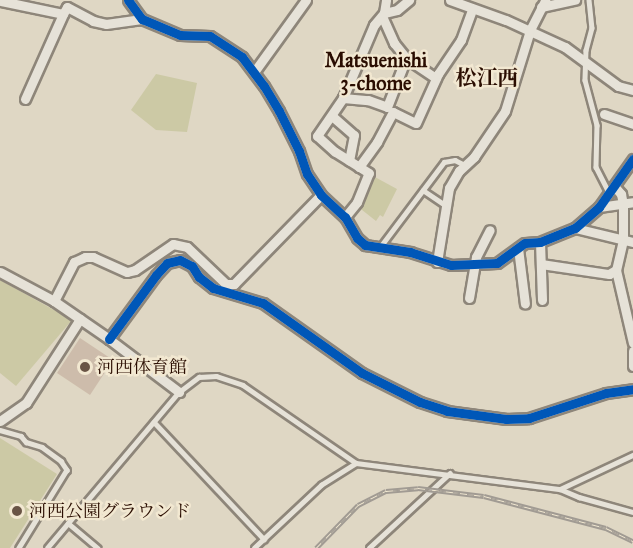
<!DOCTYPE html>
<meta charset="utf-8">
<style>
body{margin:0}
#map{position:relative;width:633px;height:548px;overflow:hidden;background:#dfd7c4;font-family:"IM FELL Great Primer","Noto Serif JP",serif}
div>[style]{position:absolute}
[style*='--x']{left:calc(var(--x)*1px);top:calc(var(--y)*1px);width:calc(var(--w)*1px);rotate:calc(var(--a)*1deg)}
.green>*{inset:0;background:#ccc9a5}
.building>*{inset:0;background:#cdbcab}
.roads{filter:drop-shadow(2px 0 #8e867a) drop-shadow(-2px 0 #8e867a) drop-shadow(0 2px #8e867a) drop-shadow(0 -2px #8e867a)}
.service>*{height:4.5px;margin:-2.25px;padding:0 2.25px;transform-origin:2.25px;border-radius:2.25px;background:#e6e2d8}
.minor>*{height:9px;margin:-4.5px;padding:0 4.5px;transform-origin:4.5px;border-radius:4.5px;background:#e6e2d8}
.rail>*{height:4.5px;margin-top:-2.25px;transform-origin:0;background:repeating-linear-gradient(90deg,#f2e8d1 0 7px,#a19b93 0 14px);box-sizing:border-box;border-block:2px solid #a19b93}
.cycleway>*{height:9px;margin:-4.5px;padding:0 4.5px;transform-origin:4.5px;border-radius:4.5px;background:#0057b8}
.dots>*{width:16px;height:16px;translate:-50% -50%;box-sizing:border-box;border:3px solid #f2e8d1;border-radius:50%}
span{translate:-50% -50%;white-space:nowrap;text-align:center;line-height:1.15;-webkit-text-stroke:5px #f2e8d1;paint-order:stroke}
.poi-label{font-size:18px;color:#2a0d01}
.left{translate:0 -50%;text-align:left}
.neighbourhood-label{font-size:20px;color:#2a0d01;font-weight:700}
.quarter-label{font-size:21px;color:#2a0d01;font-weight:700}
</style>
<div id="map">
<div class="green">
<div style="clip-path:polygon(156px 74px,197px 83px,187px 132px,156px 130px,131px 110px)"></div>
<div style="clip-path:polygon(373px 176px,397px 189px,383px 217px,380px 215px,376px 221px,357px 206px)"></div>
<div style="clip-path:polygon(0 280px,72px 320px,16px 386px,0 373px)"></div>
<div style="clip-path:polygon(0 438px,57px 474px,10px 548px,0 548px)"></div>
</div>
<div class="building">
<div style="clip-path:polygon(80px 338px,113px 360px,90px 395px,57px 373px)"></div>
</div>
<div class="roads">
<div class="service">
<div style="--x:589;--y:0;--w:28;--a:84"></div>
<div style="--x:592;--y:28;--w:23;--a:105"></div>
<div style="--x:586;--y:50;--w:30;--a:92"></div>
<div style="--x:585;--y:80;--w:47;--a:75.1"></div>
<div style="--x:597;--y:125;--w:42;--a:91.4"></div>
<div style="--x:596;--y:167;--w:29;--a:63"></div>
<div style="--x:423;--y:190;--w:27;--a:34"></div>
<div style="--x:380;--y:247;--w:106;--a:-53"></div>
<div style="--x:444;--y:162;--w:11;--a:-10"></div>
<div style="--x:455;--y:160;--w:11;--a:27"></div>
<div style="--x:154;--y:422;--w:161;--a:46.8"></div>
<div style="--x:0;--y:430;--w:22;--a:16"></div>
<div style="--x:21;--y:436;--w:8;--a:50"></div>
<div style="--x:26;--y:442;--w:17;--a:17"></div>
<div style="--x:42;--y:447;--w:24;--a:36"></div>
<div style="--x:61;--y:461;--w:11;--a:56"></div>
<div style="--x:67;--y:470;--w:92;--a:121.6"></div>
<div style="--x:560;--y:489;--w:81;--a:-25"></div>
<div style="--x:68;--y:523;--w:39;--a:40"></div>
<div style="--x:47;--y:548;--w:204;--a:-49.8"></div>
<div style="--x:179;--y:392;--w:25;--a:-37"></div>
<div style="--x:199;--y:377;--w:17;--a:-3"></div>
<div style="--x:216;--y:376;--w:28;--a:18"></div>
<div style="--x:243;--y:385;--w:137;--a:34.6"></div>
<div style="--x:356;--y:463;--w:206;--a:7.3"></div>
<div style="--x:560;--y:489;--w:21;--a:23"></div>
<div style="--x:579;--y:497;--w:56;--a:15.5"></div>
<div style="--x:254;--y:548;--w:92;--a:-43.2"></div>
<div style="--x:321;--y:485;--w:41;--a:-32.2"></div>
<div style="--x:369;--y:548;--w:110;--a:-42.8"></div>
</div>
<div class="minor">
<div style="--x:128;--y:0;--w:24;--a:54"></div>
<div style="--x:142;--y:19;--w:41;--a:22.8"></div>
<div style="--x:180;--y:35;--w:30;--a:2"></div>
<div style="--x:210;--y:36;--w:38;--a:33"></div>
<div style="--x:242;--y:57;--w:36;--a:53"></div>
<div style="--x:264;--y:86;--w:29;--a:59"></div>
<div style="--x:279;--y:111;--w:45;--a:63.4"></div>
<div style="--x:299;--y:151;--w:24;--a:71"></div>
<div style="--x:307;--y:174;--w:25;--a:56"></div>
<div style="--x:321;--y:195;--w:33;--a:43"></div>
<div style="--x:345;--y:217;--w:24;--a:60"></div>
<div style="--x:357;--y:238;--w:11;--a:41"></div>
<div style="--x:365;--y:245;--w:46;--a:8.8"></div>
<div style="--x:410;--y:252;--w:43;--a:17.6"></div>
<div style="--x:451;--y:265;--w:46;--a:-2.5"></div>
<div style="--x:497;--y:263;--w:34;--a:-36"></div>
<div style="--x:525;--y:243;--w:15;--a:-4"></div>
<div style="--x:540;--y:242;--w:38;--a:-22"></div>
<div style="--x:575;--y:228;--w:32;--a:-41"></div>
<div style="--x:599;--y:207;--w:59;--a:-54.7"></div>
<div style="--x:450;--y:0;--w:59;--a:19.7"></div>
<div style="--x:506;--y:20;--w:65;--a:24.6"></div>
<div style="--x:565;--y:47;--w:66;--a:36.3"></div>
<div style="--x:618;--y:86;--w:16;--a:15"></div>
<div style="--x:1;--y:1;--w:63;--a:11.8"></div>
<div style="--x:63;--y:14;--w:8;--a:-60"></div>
<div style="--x:67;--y:7;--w:30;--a:28"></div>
<div style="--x:93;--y:21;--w:13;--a:13"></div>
<div style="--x:106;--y:24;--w:36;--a:-8"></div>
<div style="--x:541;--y:7;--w:35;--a:-12"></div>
<div style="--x:384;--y:13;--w:13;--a:-13"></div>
<div style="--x:397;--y:10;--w:16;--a:-40"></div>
<div style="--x:382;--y:16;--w:30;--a:66"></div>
<div style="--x:394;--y:43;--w:19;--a:51"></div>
<div style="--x:406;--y:58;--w:36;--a:34"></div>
<div style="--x:254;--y:72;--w:89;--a:-54.2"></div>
<div style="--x:343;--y:98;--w:25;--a:5"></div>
<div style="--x:368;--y:100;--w:20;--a:20"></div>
<div style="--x:387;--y:107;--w:53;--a:-68.8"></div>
<div style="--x:25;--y:99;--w:93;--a:-65.9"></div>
<div style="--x:604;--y:114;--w:31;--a:19"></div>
<div style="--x:332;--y:116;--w:29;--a:41"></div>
<div style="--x:354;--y:135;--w:26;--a:101"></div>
<div style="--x:359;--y:167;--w:31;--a:-54"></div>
<div style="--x:377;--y:142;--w:34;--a:-62"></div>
<div style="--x:393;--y:112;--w:25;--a:26"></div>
<div style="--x:416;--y:123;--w:54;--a:-65.8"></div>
<div style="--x:438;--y:74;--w:41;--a:-55.9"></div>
<div style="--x:461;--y:40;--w:33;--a:-70"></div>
<div style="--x:614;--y:186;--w:11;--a:49"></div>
<div style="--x:621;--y:194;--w:10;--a:79"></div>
<div style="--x:623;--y:204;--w:36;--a:90"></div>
<div style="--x:623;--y:240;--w:31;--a:103"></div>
<div style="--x:616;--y:270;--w:75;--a:76.9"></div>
<div style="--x:599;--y:207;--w:34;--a:-8"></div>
<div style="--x:345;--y:217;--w:19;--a:-51"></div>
<div style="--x:357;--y:202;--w:31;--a:-68"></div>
<div style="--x:369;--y:173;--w:40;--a:-148"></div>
<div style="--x:335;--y:152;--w:24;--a:-138"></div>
<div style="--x:317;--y:136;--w:46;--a:-55.6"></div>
<div style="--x:343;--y:98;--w:79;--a:-67"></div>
<div style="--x:374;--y:25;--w:16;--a:-50"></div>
<div style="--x:384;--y:13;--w:13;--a:-81"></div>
<div style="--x:575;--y:228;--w:60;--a:13.6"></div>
<div style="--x:540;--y:242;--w:58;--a:88"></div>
<div style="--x:518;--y:248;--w:56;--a:82.9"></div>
<div style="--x:437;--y:262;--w:75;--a:-80.8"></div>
<div style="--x:449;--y:188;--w:20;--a:-60"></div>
<div style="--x:459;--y:171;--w:21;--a:-43"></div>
<div style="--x:474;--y:157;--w:55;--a:-56"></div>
<div style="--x:505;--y:111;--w:85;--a:-72.8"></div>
<div style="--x:530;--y:30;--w:34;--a:-63"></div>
<div style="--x:541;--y:264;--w:69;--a:8.4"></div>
<div style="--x:609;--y:274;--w:8;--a:-30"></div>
<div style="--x:0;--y:272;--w:61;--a:28.2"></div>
<div style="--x:54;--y:301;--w:67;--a:34.6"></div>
<div style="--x:109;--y:339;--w:88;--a:37.1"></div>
<div style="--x:469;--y:298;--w:42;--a:-80.3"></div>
<div style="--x:476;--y:257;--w:30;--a:-63"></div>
<div style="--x:54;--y:301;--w:44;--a:-62.9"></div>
<div style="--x:74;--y:262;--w:12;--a:-24"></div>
<div style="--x:85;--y:257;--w:8;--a:0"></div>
<div style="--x:93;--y:257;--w:37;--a:24"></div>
<div style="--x:127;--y:272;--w:8;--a:-14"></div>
<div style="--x:135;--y:270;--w:46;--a:-34.4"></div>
<div style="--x:173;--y:244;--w:14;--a:12"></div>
<div style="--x:187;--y:247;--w:54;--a:43.5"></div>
<div style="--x:226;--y:284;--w:8;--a:0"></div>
<div style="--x:234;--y:284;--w:124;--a:-45.7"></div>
<div style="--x:109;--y:339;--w:79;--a:-53.7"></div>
<div style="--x:156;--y:275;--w:16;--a:-47"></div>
<div style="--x:167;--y:263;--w:13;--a:-13"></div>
<div style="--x:180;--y:260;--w:13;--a:27"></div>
<div style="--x:192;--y:266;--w:13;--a:58"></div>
<div style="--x:199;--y:277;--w:18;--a:38"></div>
<div style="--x:213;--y:288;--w:52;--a:16.7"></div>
<div style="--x:263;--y:303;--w:121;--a:35.3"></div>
<div style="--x:362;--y:373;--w:65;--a:26.6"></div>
<div style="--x:420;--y:402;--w:28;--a:18"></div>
<div style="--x:447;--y:411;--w:60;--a:7.7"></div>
<div style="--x:506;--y:419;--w:23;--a:-2"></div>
<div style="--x:529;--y:418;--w:81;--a:-18"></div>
<div style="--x:606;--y:393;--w:27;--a:-8"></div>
<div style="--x:633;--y:366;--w:15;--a:-90"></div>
<div style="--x:0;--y:421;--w:32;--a:-35"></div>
<div style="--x:26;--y:403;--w:100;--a:-57.3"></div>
</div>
</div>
<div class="rail">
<div style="--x:316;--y:548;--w:60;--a:-45.7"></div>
<div style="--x:358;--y:505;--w:31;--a:-27"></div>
<div style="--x:386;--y:491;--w:32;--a:-5"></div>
<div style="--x:418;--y:488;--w:66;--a:6.9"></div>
<div style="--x:484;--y:496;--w:126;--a:14.7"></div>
<div style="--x:606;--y:528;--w:30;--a:26"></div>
</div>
<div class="cycleway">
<div style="--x:128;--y:0;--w:24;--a:54"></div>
<div style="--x:142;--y:19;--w:41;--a:22.8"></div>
<div style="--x:180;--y:35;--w:30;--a:2"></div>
<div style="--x:210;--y:36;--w:38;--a:33"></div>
<div style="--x:242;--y:57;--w:36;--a:53"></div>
<div style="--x:264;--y:86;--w:29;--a:59"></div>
<div style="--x:279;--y:111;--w:45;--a:63.4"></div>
<div style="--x:299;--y:151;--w:24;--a:71"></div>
<div style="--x:307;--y:174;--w:25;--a:56"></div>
<div style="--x:321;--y:195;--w:33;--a:43"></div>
<div style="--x:345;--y:217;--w:24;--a:60"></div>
<div style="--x:357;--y:238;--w:11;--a:41"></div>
<div style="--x:365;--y:245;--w:46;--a:8.8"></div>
<div style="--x:410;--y:252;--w:43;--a:17.6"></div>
<div style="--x:451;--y:265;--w:46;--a:-2.5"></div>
<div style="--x:497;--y:263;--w:34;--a:-36"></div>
<div style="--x:525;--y:243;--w:15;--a:-4"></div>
<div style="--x:540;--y:242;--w:38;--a:-22"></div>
<div style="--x:575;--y:228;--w:32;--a:-41"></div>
<div style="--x:599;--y:207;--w:59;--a:-54.7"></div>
<div style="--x:109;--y:339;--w:79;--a:-53.7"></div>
<div style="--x:156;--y:275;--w:16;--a:-47"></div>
<div style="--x:167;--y:263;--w:13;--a:-13"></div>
<div style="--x:180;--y:260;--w:13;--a:27"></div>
<div style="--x:192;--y:266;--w:13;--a:58"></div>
<div style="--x:199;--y:277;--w:18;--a:38"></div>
<div style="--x:213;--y:288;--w:52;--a:16.7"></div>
<div style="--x:263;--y:303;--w:121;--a:35.3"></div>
<div style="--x:362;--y:373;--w:65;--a:26.6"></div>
<div style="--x:420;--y:402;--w:28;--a:18"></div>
<div style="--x:447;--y:411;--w:60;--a:7.7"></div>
<div style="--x:506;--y:419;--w:23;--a:-2"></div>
<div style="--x:529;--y:418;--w:81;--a:-18"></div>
<div style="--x:606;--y:393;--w:27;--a:-8"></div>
</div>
<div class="dots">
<div style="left:85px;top:367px;background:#695445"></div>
<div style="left:17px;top:511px;background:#695445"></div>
</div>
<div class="poi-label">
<span class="left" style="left:97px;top:367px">河西体育館</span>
<span class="left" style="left:29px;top:511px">河西公園グラウンド</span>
</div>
<div class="neighbourhood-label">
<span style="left:376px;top:72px">Matsuenishi<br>3-chome</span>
</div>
<div class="quarter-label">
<span style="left:487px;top:78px">松江西</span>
</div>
</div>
